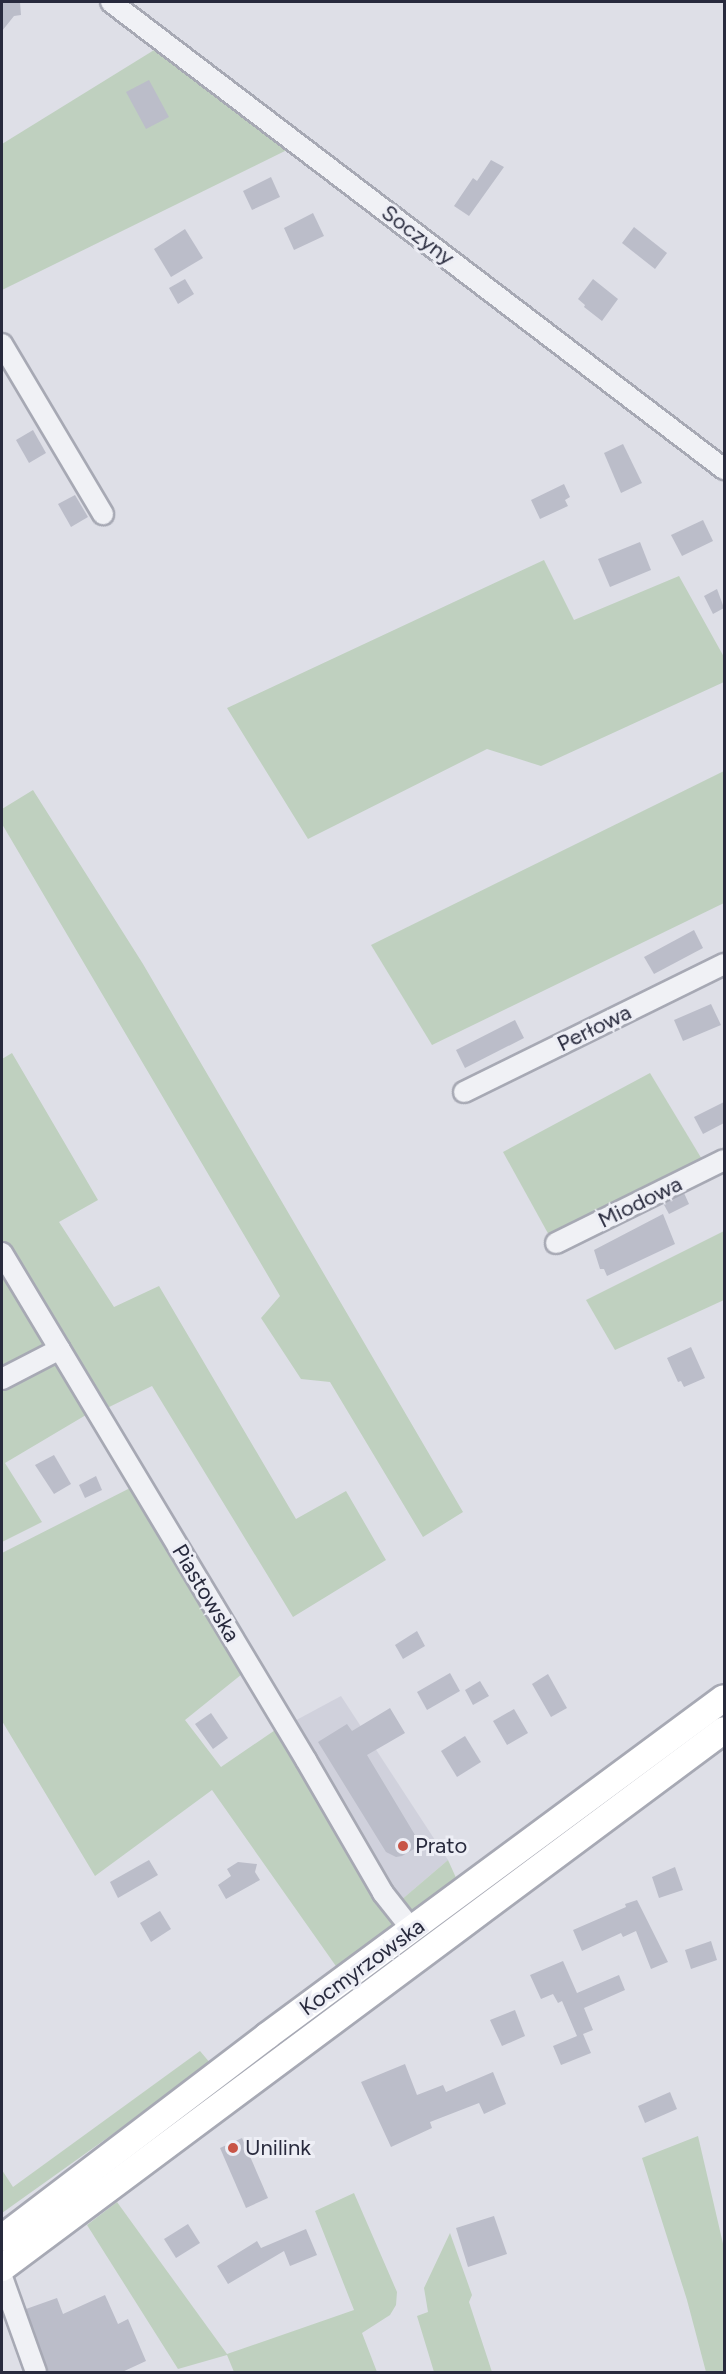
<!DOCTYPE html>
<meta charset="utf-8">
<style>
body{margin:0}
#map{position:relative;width:726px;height:2374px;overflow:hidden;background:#dedfe7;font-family:Figtree,sans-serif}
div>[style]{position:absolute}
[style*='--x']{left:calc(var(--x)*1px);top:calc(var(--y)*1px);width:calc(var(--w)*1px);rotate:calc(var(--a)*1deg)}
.built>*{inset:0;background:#d0d1dc}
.green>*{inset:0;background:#bfd0bf}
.building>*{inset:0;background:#bbbdc9}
.roads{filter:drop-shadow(2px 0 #a7a9b4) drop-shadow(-2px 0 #a7a9b4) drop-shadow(0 2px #a7a9b4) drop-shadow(0 -2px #a7a9b4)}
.minor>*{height:20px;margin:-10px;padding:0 10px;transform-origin:10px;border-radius:10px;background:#f0f1f5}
.major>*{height:26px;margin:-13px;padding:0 13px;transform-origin:13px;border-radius:13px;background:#fff}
.dots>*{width:16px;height:16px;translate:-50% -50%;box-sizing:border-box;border:3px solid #edeef5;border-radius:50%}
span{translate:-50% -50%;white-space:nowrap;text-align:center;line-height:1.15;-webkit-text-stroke:6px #edeef5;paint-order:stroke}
.street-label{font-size:22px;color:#282a3d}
.poi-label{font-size:22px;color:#282a3d}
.left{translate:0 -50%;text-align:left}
.frame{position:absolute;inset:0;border:3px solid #282a3d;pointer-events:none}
</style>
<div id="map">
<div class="built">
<div style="clip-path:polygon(341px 1696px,448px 1860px,400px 1901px,289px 1724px)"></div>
</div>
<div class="green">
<div style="clip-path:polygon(159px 47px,291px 148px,2px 290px,2px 144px)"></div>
<div style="clip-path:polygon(544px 560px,574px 620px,679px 576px,724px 657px,724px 682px,541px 766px,487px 749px,308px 839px,227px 708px)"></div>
<div style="clip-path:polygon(724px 771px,724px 903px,432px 1045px,371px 945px)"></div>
<div style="clip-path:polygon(33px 790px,143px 964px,463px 1512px,423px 1537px,330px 1382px,301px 1379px,261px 1318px,280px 1296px,2px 824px,2px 809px)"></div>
<div style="clip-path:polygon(12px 1053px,98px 1200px,59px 1222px,114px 1307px,159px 1286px,296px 1519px,346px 1491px,386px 1560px,293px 1617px,152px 1386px,101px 1411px,2px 1244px,2px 1059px)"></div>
<div style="clip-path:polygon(650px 1073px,703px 1161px,550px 1237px,503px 1152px)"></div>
<div style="clip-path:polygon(724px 1231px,724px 1300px,615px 1350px,586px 1300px)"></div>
<div style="clip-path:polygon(2px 1260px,55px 1347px,2px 1374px)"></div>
<div style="clip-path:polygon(59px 1356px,91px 1412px,5px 1463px,42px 1522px,2px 1542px,2px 1386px)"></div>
<div style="clip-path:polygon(136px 1485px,247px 1670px,185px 1720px,221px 1767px,281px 1726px,398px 1923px,338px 1969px,212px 1790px,95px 1876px,2px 1721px,2px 1553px)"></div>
<div style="clip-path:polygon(448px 1860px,457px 1880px,413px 1912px,408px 1911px,400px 1901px)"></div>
<div style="clip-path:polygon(200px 2051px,211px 2064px,2px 2213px,2px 2170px,13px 2187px)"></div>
<div style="clip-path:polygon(698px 2136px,724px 2248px,724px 2372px,706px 2372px,687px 2300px,642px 2158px)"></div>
<div style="clip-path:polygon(354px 2193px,397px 2292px,396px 2305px,390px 2315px,362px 2333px,377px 2372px,234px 2372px,227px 2355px,178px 2369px,87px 2225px,117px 2202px,227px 2354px,354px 2310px,315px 2211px)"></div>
<div style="clip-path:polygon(450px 2233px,472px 2295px,469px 2302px,492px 2372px,434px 2372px,417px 2316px,428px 2312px,424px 2288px)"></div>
</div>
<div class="building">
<div style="clip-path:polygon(2px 2px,20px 2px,21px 15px,14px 16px,2px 31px)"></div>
<div style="clip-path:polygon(149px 80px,169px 117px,146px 129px,126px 92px)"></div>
<div style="clip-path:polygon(491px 160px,504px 167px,469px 216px,454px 206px,473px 178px,477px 181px)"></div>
<div style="clip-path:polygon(271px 177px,280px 197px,252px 210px,243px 191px)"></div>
<div style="clip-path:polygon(313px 213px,324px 236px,294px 250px,284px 228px)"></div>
<div style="clip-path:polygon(634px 227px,667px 253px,655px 269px,622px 243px)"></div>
<div style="clip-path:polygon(185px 229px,203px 258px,171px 277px,154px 249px)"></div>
<div style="clip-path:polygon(185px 279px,194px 294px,178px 304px,169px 288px)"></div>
<div style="clip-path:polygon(593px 279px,618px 299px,602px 321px,584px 307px,585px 305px,578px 299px)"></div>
<div style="clip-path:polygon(33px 430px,46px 453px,29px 463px,16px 440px)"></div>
<div style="clip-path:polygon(623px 444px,642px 483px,621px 493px,604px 453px)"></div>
<div style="clip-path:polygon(564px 484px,570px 497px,565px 500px,568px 506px,540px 519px,531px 500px)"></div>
<div style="clip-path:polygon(75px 495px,88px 517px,71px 527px,58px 504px)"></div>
<div style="clip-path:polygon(703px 520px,713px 541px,682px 556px,671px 535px)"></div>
<div style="clip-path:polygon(640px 542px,651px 570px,610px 587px,598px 559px)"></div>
<div style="clip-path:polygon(717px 589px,724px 608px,713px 614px,704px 596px)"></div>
<div style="clip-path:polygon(694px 930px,703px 948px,654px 974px,644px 957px)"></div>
<div style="clip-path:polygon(711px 1004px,721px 1025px,683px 1041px,674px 1020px)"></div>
<div style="clip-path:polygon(515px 1020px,524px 1038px,465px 1068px,456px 1050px)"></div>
<div style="clip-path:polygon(724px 1102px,724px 1123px,703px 1134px,694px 1117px)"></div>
<div style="clip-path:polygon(684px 1193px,689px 1204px,669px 1214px,663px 1203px)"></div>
<div style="clip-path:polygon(663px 1214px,675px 1244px,607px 1276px,604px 1269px,600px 1269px,594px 1250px)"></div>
<div style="clip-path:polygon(691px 1347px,705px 1378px,684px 1387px,681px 1381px,678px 1382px,667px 1358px)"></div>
<div style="clip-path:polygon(54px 1455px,71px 1484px,54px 1494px,35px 1465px)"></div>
<div style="clip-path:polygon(96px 1476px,102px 1490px,85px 1498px,79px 1485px)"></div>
<div style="clip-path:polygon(417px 1631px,425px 1646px,403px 1659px,395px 1645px)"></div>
<div style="clip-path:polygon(450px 1673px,460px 1691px,427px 1710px,417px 1692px)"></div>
<div style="clip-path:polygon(548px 1674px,567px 1708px,551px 1717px,532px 1684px)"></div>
<div style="clip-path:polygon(480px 1681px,489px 1696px,473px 1705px,465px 1690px)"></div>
<div style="clip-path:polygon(390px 1708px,405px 1733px,367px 1755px,421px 1845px,402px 1856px,396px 1857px,386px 1852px,318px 1742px,347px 1724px,352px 1731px)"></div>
<div style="clip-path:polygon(514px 1709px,528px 1733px,507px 1745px,493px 1721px)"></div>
<div style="clip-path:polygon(211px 1713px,228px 1738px,213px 1749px,195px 1724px)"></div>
<div style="clip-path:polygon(465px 1736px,481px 1762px,457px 1777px,441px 1751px)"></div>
<div style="clip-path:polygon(149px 1860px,158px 1875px,118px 1898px,110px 1882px)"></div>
<div style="clip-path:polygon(238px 1862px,257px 1864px,255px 1872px,260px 1880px,226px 1899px,218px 1885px,231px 1876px,227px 1869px)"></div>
<div style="clip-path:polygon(675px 1867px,683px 1890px,659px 1898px,652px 1877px)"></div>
<div style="clip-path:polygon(637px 1900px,668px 1962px,651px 1969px,636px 1931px,623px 1937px,621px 1933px,582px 1951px,573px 1930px,626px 1907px,625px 1904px)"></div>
<div style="clip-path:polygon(160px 1911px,171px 1929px,151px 1942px,140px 1923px)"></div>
<div style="clip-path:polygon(711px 1941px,717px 1960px,691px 1969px,685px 1950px)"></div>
<div style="clip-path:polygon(563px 1961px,577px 1993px,619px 1975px,625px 1990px,584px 2008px,593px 2030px,583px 2034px,591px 2053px,561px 2065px,553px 2046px,577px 2036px,562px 2001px,558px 2003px,553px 1994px,541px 1999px,530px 1975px)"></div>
<div style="clip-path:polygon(515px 2010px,525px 2036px,502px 2046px,490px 2020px)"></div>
<div style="clip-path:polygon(405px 2064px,417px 2095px,443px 2085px,446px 2092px,493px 2072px,506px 2104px,484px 2114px,479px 2103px,430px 2122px,432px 2128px,391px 2147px,361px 2082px)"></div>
<div style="clip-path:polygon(670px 2092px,677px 2109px,645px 2123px,638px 2106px)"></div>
<div style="clip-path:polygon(242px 2138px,268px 2198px,246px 2208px,220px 2148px)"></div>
<div style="clip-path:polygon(494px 2216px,507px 2254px,468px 2267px,456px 2228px)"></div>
<div style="clip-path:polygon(188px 2224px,200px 2243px,176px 2258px,164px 2239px)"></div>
<div style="clip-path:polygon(306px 2229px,317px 2255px,290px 2266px,284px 2251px,228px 2284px,217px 2266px,257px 2241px,261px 2248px)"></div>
<div style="clip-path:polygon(105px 2295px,118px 2324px,128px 2319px,146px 2361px,120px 2373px,48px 2373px,26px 2309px,57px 2298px,63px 2314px)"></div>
</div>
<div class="roads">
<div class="minor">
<div style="--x:111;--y:2;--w:771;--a:37.3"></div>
<div style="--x:2;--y:344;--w:198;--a:59.3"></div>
<div style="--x:464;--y:1092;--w:290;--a:-26.2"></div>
<div style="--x:556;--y:1243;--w:187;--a:-26.3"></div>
<div style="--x:2;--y:1253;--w:591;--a:59.05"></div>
<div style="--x:306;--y:1760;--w:154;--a:59.9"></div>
<div style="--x:383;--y:1893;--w:48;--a:51.7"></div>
<div style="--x:2;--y:1379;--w:65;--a:-27.3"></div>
<div style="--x:2;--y:2277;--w:101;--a:70.3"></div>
</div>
<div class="major">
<div style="--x:2;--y:2238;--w:333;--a:-37.3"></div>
<div style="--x:267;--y:2036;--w:568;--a:-36.49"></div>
<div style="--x:2;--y:2268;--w:900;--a:-36.69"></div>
</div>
</div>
<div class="dots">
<div style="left:403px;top:1846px;background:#c85547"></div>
<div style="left:233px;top:2148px;background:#c85547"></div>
</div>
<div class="street-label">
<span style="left:418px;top:235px;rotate:37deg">Soczyny</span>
<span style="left:594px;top:1028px;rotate:-26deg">Perłowa</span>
<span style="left:640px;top:1202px;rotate:-26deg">Miodowa</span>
<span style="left:206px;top:1593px;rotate:59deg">Piastowska</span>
<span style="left:362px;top:1967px;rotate:-36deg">Kocmyrzowska</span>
</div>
<div class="poi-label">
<span class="left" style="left:415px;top:1846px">Prato</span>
<span class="left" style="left:245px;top:2148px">Unilink</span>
</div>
<div class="frame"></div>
</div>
